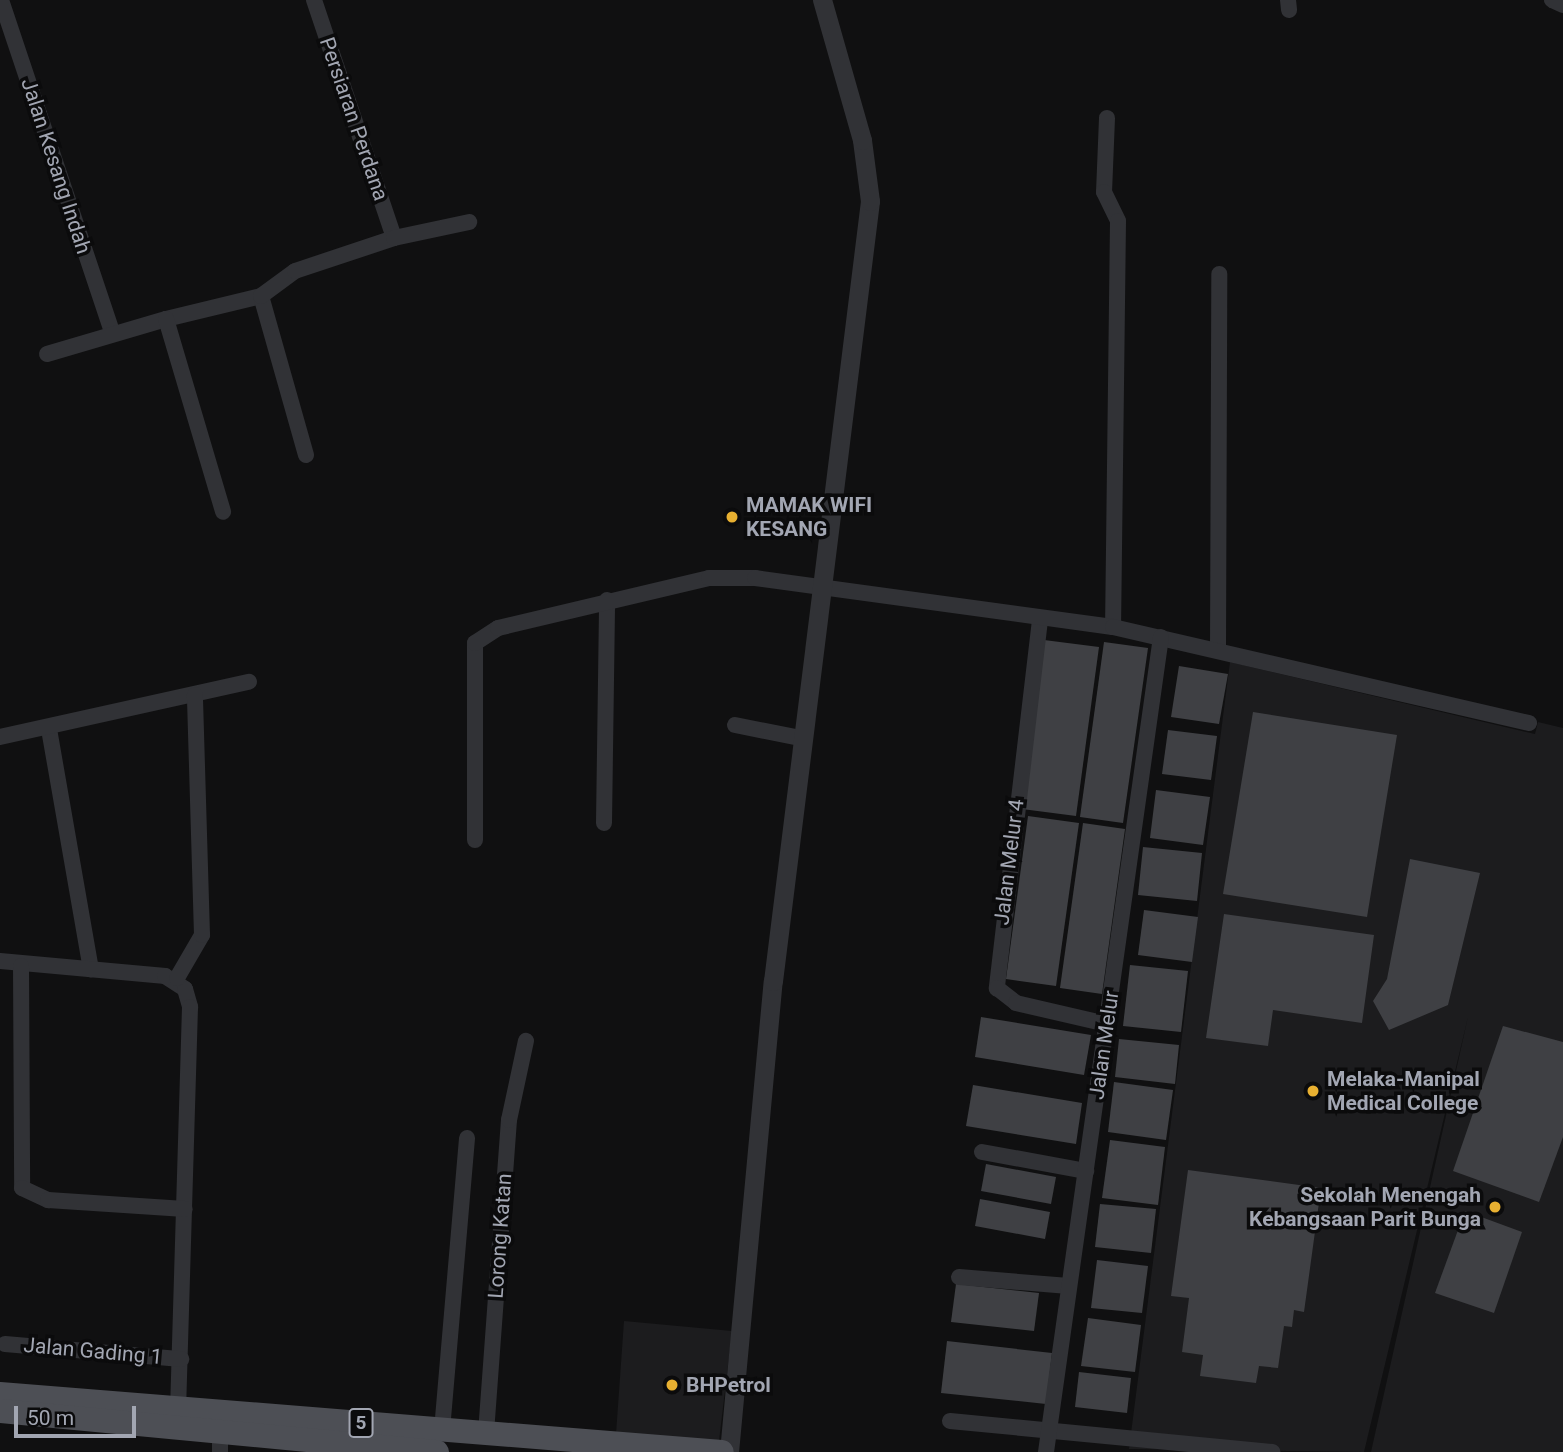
<!DOCTYPE html>
<style>
body{margin:0}
#map{position:relative;width:1563px;height:1452px;overflow:hidden;background:#101011;font-family:Roboto,sans-serif}
div>[style]{position:absolute}
[style*='--x']{left:calc(var(--x)*1px);top:calc(var(--y)*1px);width:calc(var(--w)*1px);rotate:calc(var(--a)*1deg)}
.built>*{inset:0;background:#1c1c1e}
.building>*{inset:0;background:#3f4044}
.minor>*{height:16px;margin:-8px;padding:0 8px;transform-origin:8px;border-radius:8px;background:#313236}
.tertiary>*{height:19px;margin:-9.5px;padding:0 9.5px;transform-origin:9.5px;border-radius:9.5px;background:#313236}
.primary>*{height:24px;margin:-12px;padding:0 12px;transform-origin:12px;border-radius:12px;background:#4d4f55}
.dots>*{width:19px;height:19px;translate:-50% -50%;box-sizing:border-box;border:4px solid #0b0b0c;border-radius:50%}
span{translate:-50% -50%;white-space:nowrap;text-align:center;line-height:1.15;-webkit-text-stroke:7px #0b0b0c;paint-order:stroke}
.shield-label span{padding:2px 5px;background:#0b0b0c;border:2px solid;border-radius:5px;-webkit-text-stroke-width:0}
.shield-label{font-size:19px;color:#a2a6b2;font-weight:700}
.street-label{font-size:21px;color:#a2a6b2}
.poi-label{font-size:21px;color:#a2a6b2;font-weight:700}
.left{translate:0 -50%;text-align:left}
.right{translate:-100% -50%;text-align:right}
.scale{position:absolute;left:14px;top:1406px;width:122px;height:32px;box-sizing:border-box;border:4px solid #a2a6b2;border-top:0;padding-left:9px;font-size:21px;line-height:24px;white-space:nowrap;color:#a2a6b2;-webkit-text-stroke:5px #0b0b0c;paint-order:stroke}
</style>
<div id="map">
<div class="built">
<div style="clip-path:polygon(1230px 662px,1535px 734px,1538px 722px,1563px 728px,1563px 1452px,1371px 1452px,1468px 1017px,1364px 1452px,1129px 1449px)"></div>
<div style="clip-path:polygon(624px 1321px,732px 1331px,719px 1441px,616px 1434px)"></div>
</div>
<div class="building">
<div style="clip-path:polygon(1044px 640px,1099px 647px,1076px 816px,1022px 809px)"></div>
<div style="clip-path:polygon(1104px 642px,1148px 648px,1123px 823px,1080px 817px)"></div>
<div style="clip-path:polygon(1179px 666px,1228px 674px,1219px 724px,1171px 717px)"></div>
<div style="clip-path:polygon(1253px 712px,1397px 735px,1367px 917px,1223px 894px)"></div>
<div style="clip-path:polygon(1168px 730px,1217px 736px,1211px 780px,1162px 774px)"></div>
<div style="clip-path:polygon(1156px 790px,1210px 797px,1203px 845px,1150px 838px)"></div>
<div style="clip-path:polygon(1028px 816px,1079px 823px,1056px 986px,1006px 979px)"></div>
<div style="clip-path:polygon(1083px 823px,1125px 829px,1102px 994px,1060px 988px)"></div>
<div style="clip-path:polygon(1143px 847px,1202px 853px,1197px 901px,1138px 895px)"></div>
<div style="clip-path:polygon(1410px 859px,1480px 873px,1448px 1005px,1389px 1030px,1373px 1001px,1387px 979px)"></div>
<div style="clip-path:polygon(1144px 910px,1198px 917px,1192px 962px,1138px 955px)"></div>
<div style="clip-path:polygon(1224px 914px,1374px 935px,1362px 1023px,1273px 1010px,1268px 1046px,1206px 1038px)"></div>
<div style="clip-path:polygon(1130px 965px,1188px 971px,1181px 1032px,1123px 1026px)"></div>
<div style="clip-path:polygon(981px 1017px,1091px 1035px,1084px 1075px,975px 1057px)"></div>
<div style="clip-path:polygon(1503px 1026px,1563px 1042px,1563px 1137px,1539px 1202px,1453px 1171px)"></div>
<div style="clip-path:polygon(1119px 1039px,1179px 1045px,1175px 1084px,1115px 1077px)"></div>
<div style="clip-path:polygon(1114px 1082px,1173px 1090px,1166px 1140px,1108px 1132px)"></div>
<div style="clip-path:polygon(973px 1085px,1082px 1103px,1076px 1144px,966px 1126px)"></div>
<div style="clip-path:polygon(1110px 1140px,1165px 1147px,1158px 1205px,1102px 1198px)"></div>
<div style="clip-path:polygon(986px 1164px,1056px 1177px,1051px 1204px,981px 1191px)"></div>
<div style="clip-path:polygon(1188px 1170px,1321px 1188px,1304px 1312px,1294px 1310px,1292px 1327px,1284px 1326px,1278px 1368px,1259px 1366px,1256px 1383px,1200px 1376px,1203px 1355px,1182px 1352px,1189px 1298px,1171px 1296px)"></div>
<div style="clip-path:polygon(980px 1199px,1050px 1212px,1045px 1239px,975px 1226px)"></div>
<div style="clip-path:polygon(1100px 1204px,1156px 1209px,1151px 1253px,1095px 1247px)"></div>
<div style="clip-path:polygon(1465px 1211px,1522px 1232px,1494px 1313px,1435px 1293px)"></div>
<div style="clip-path:polygon(1097px 1260px,1148px 1266px,1142px 1313px,1091px 1308px)"></div>
<div style="clip-path:polygon(956px 1284px,1039px 1293px,1034px 1331px,951px 1322px)"></div>
<div style="clip-path:polygon(1088px 1318px,1141px 1325px,1135px 1372px,1081px 1366px)"></div>
<div style="clip-path:polygon(947px 1341px,1052px 1353px,1046px 1404px,941px 1393px)"></div>
<div style="clip-path:polygon(1079px 1372px,1131px 1378px,1127px 1413px,1075px 1407px)"></div>
</div>
<div class="minor">
<div style="--x:1;--y:0;--w:350;--a:71.5"></div>
<div style="--x:314;--y:0;--w:251;--a:71.4"></div>
<div style="--x:1288;--y:0;--w:10;--a:84"></div>
<div style="--x:1552;--y:0;--w:12;--a:24"></div>
<div style="--x:1107;--y:118;--w:74;--a:92.3"></div>
<div style="--x:1104;--y:192;--w:32;--a:64"></div>
<div style="--x:1118;--y:221;--w:406;--a:90.7"></div>
<div style="--x:166;--y:319;--w:98;--a:-13.6"></div>
<div style="--x:47;--y:354;--w:124;--a:-16.4"></div>
<div style="--x:166;--y:319;--w:201;--a:73.5"></div>
<div style="--x:306;--y:455;--w:165;--a:-105.8"></div>
<div style="--x:261;--y:296;--w:42;--a:-36.3"></div>
<div style="--x:295;--y:271;--w:104;--a:-18.4"></div>
<div style="--x:394;--y:238;--w:77;--a:-12"></div>
<div style="--x:1040;--y:620;--w:371;--a:96.7"></div>
<div style="--x:997;--y:988;--w:24;--a:38"></div>
<div style="--x:1016;--y:1003;--w:93;--a:13"></div>
<div style="--x:1218;--y:649;--w:375;--a:-89.8"></div>
<div style="--x:735;--y:725;--w:71;--a:11.3"></div>
<div style="--x:49;--y:729;--w:244;--a:80.1"></div>
<div style="--x:0;--y:737;--w:255;--a:-12.5"></div>
<div style="--x:604;--y:823;--w:223;--a:-89.2"></div>
<div style="--x:475;--y:840;--w:197;--a:-90"></div>
<div style="--x:475;--y:643;--w:27;--a:-33"></div>
<div style="--x:498;--y:628;--w:217;--a:-13.3"></div>
<div style="--x:709;--y:578;--w:46;--a:0"></div>
<div style="--x:755;--y:578;--w:361;--a:7.8"></div>
<div style="--x:1113;--y:627;--w:427;--a:13"></div>
<div style="--x:0;--y:961;--w:166;--a:5.2"></div>
<div style="--x:165;--y:976;--w:24;--a:33"></div>
<div style="--x:185;--y:989;--w:19;--a:74"></div>
<div style="--x:190;--y:1007;--w:400;--a:91.7"></div>
<div style="--x:21;--y:966;--w:222;--a:89.7"></div>
<div style="--x:22;--y:1188;--w:29;--a:25"></div>
<div style="--x:48;--y:1200;--w:137;--a:3.8"></div>
<div style="--x:177;--y:978;--w:50;--a:-59.8"></div>
<div style="--x:202;--y:935;--w:240;--a:-91.7"></div>
<div style="--x:982;--y:1152;--w:106;--a:10.4"></div>
<div style="--x:959;--y:1277;--w:110;--a:4.7"></div>
<div style="--x:5;--y:1344;--w:177;--a:4.9"></div>
<div style="--x:950;--y:1421;--w:324;--a:5.5"></div>
<div style="--x:442;--y:1430;--w:293;--a:-85.1"></div>
<div style="--x:486;--y:1433;--w:314;--a:-85.8"></div>
<div style="--x:509;--y:1120;--w:81;--a:-77.9"></div>
<div style="--x:220;--y:1452;--w:18;--a:-90"></div>
<div style="--x:1046;--y:1452;--w:823;--a:-81.97"></div>
</div>
<div class="tertiary">
<div style="--x:729;--y:1452;--w:473;--a:-84.7"></div>
<div style="--x:773;--y:981;--w:786;--a:-82.91"></div>
<div style="--x:870;--y:201;--w:62;--a:-97.5"></div>
<div style="--x:862;--y:140;--w:146;--a:-105.9"></div>
</div>
<div class="primary">
<div style="--x:0;--y:1394;--w:724;--a:4.59"></div>
<div style="--x:0;--y:1411;--w:439;--a:5.4"></div>
</div>
<div class="dots">
<div style="left:732px;top:517px;background:#e8b031"></div>
<div style="left:1313px;top:1091px;background:#e8b031"></div>
<div style="left:1495px;top:1207px;background:#e8b031"></div>
<div style="left:672px;top:1385px;background:#e8b031"></div>
</div>
<div class="shield-label">
<span style="left:361px;top:1423px">5</span>
</div>
<div class="street-label">
<span style="left:354px;top:119px;rotate:71deg">Persiaran Perdana</span>
<span style="left:56px;top:166px;rotate:72deg">Jalan Kesang Indah</span>
<span style="left:1009px;top:862px;rotate:-83deg">Jalan Melur 4</span>
<span style="left:1104px;top:1045px;rotate:-82deg">Jalan Melur</span>
<span style="left:500px;top:1236px;rotate:-86deg">Lorong Katan</span>
<span style="left:93px;top:1351px;rotate:5deg">Jalan Gading 1</span>
</div>
<div class="poi-label">
<span class="left" style="left:746px;top:517px">MAMAK WIFI<br>KESANG</span>
<span class="left" style="left:1327px;top:1091px">Melaka-Manipal<br>Medical College</span>
<span class="right" style="left:1481px;top:1207px">Sekolah Menengah<br>Kebangsaan Parit Bunga</span>
<span class="left" style="left:686px;top:1385px">BHPetrol</span>
</div>
<div class="scale">50 m</div>
</div>
